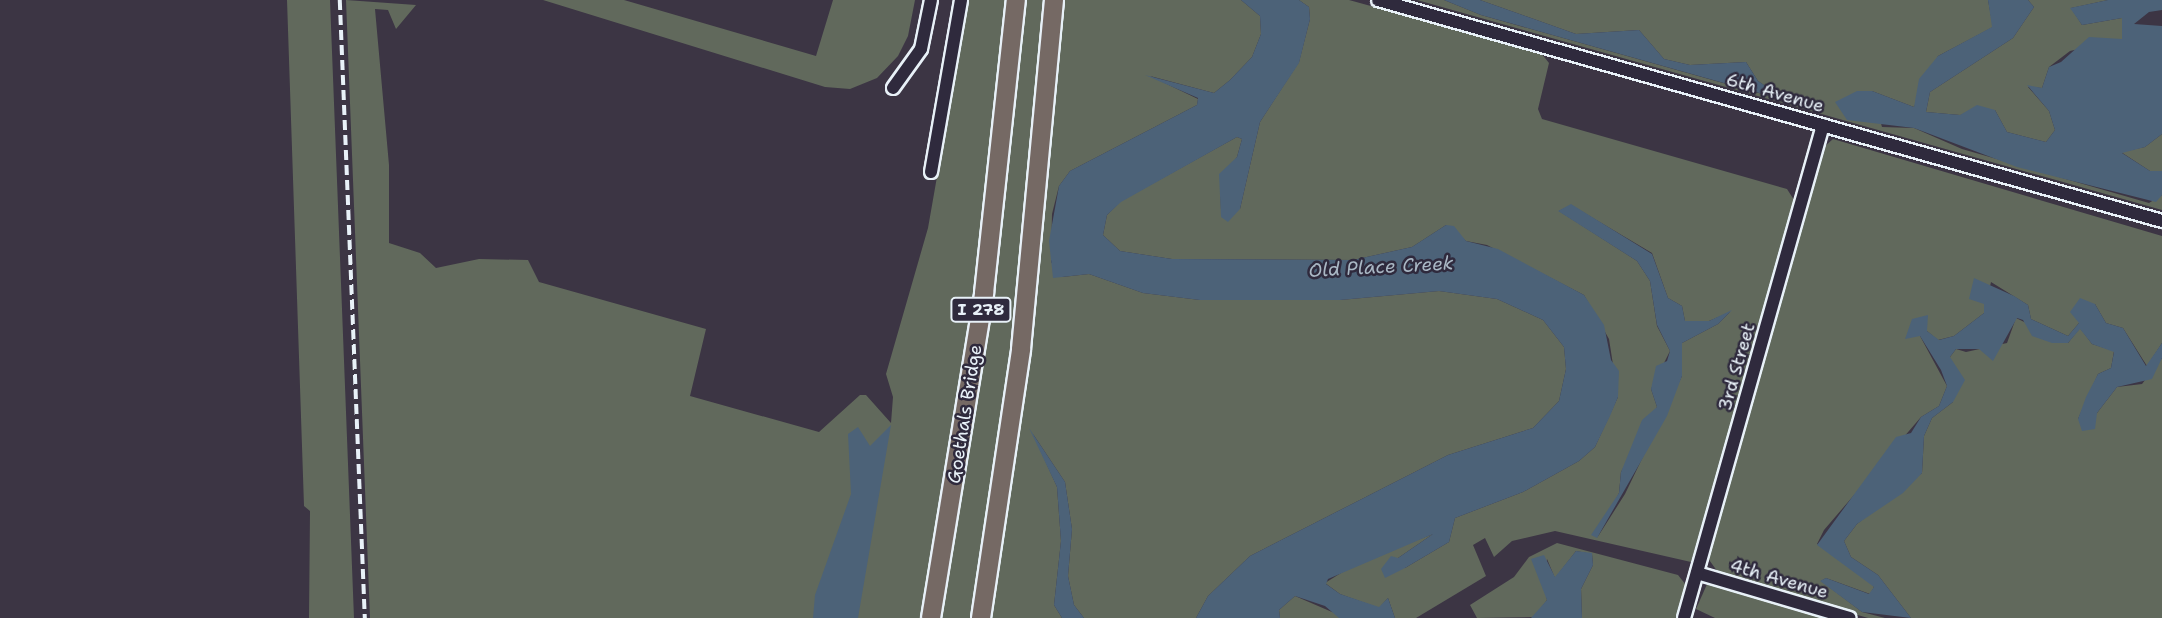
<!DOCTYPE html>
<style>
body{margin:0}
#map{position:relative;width:2162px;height:618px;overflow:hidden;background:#3c3544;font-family:"Shantell Sans",sans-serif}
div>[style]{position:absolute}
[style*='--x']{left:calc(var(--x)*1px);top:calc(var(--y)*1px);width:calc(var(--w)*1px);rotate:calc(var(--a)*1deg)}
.green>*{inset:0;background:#61695c}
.water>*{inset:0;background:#4c6278}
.roads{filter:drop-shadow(2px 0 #e8f1f8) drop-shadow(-2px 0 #e8f1f8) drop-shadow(0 2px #e8f1f8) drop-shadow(0 -2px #e8f1f8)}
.minor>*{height:12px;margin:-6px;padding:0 6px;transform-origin:6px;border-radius:6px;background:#2f2a3d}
.highway>*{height:18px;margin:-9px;padding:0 9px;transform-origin:9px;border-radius:9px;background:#756964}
.rail>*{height:3.5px;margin-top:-1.75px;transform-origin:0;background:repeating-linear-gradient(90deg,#e8f1f8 0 10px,transparent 0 15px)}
span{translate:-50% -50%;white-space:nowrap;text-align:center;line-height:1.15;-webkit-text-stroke:5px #2f2a3d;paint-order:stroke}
.shield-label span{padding:2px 5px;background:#2f2a3d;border:2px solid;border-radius:5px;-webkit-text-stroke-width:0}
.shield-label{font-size:16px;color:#e8f1f8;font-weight:700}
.street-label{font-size:18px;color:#e8f1f8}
.water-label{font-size:19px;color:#aab8c5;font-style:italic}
</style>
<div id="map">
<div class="green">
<div style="clip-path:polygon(287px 0,330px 0,354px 618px,309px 618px,310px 511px,304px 506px)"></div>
<div style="clip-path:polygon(346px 0,416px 5px,396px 29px,388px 10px,375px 9px,389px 165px,389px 243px,420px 253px,436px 268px,479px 259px,528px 260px,539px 282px,706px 329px,690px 396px,819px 432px,860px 395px,866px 395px,891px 423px,893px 397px,886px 374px,928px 228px,968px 0,1241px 0,1260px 16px,1261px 34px,1252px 57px,1230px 80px,1214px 93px,1150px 76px,1198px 99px,1197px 105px,1070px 171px,1059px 186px,1052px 214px,1051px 262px,1062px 277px,1089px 274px,1143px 293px,1200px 300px,1340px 300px,1439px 291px,1497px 299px,1543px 320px,1564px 347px,1566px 369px,1559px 401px,1533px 428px,1448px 455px,1250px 556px,1208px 596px,1196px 618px,1084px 618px,1074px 605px,1068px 576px,1072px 529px,1065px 482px,1033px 434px,1057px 487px,1061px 541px,1054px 605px,1062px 618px,370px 618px)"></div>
<div style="clip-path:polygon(543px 0,624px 0,816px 56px,833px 0,915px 0,908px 36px,898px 56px,877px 78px,850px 89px,825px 87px)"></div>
<div style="clip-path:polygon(evenodd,1299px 0,1349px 0,1541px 53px,1549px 63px,1538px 109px,1542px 119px,1787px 189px,1796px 203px,1691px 562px,1555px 531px,1512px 541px,1494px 557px,1485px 538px,1473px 545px,1486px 576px,1416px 618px,1395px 618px,1388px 598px,1379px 608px,1340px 594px,1325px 583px,1357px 563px,1433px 534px,1398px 558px,1405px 568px,1449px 542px,1455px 518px,1523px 492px,1579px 461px,1595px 447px,1618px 397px,1609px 339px,1584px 295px,1487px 245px,1466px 241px,1446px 225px,1412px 247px,1353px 260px,1172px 259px,1120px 251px,1103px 235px,1107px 215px,1121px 201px,1237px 137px,1242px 139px,1237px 157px,1220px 181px,1221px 210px,1240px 209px,1260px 122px,1299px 62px,1310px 19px,1309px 7px,1299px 0,1571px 205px,1652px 253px,1668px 298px,1682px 306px,1685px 321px,1709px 321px,1730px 312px,1718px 324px,1682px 343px,1682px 376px,1625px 494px,1597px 538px,1619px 493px,1621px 472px,1657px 407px,1651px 389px,1670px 351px,1657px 326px,1650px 281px,1637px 261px,1559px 211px,1571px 205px)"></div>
<div style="clip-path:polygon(1417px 0,1444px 0,1481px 15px,1787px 101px,1758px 81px,1746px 62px,1690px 65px,1664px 59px,1639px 30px,1576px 34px,1480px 0,1988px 0,1993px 27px,1938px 56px,1914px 107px,1872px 91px,1882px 127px,1914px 128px,1962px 149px,2149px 203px,2162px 195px,2162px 210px)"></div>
<div style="clip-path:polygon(2028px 0,2108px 0,2071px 8px,2082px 25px,2122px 18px,2122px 39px,2070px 51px,2049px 67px,2042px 88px,2028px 87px,2049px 111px,2055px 130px,2046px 142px,2007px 132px,1995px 110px,1960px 115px,1926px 112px,1930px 92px,2013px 38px,2034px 7px)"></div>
<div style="clip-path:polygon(2162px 134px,2162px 171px,2150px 171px,2121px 152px,2145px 147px)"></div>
<div style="clip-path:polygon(1833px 139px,2162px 236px,2162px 343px,2147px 366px,2123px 328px,2106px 323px,2095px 304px,2068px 336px,2031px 319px,2028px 305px,1991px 282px,1984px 313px,1954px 336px,1938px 340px,1927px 331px,1920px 336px,1947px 386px,1939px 406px,1921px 417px,1824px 530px,1817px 544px,1867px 577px,1874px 587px,1870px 594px,1826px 578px,1821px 581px,1862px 612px,1885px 618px,1868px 618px,1720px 575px,1707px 557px,1823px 148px)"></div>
<div style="clip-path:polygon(2016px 318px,2068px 343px,2080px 328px,2092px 344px,2114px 351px,2111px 368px,2098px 374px,2078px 419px,2097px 413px,2117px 387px,2142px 384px,2162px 358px,2162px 618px,1911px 618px,1878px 575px,1851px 557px,1844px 541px,1857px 524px,1922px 473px,1924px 436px,1932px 418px,1953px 402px,1950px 357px,1956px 349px,1966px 352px,2007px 343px)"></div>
<div style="clip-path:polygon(1557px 543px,1678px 575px,1686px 585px,1677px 618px,1582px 618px,1581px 589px,1593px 565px,1592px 554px,1576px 551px,1555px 578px,1547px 559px,1543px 579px,1547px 600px,1534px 617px,1477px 618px,1470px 605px,1514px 577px,1529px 557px)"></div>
<div style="clip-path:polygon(1708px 582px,1828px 618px,1715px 618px,1696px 609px)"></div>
<div style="clip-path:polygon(1295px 596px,1332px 612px,1361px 618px,1280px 618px,1279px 610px)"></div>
</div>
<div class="water">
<div style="clip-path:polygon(1241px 0,1299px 0,1309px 7px,1310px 19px,1299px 63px,1260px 122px,1240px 209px,1228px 222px,1221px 217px,1219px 174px,1237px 157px,1242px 139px,1237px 137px,1121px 202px,1107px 215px,1103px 235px,1120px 251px,1172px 259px,1353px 260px,1412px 247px,1446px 225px,1454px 226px,1466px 241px,1498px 249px,1584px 295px,1604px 325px,1611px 360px,1619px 371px,1618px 397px,1610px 416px,1595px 447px,1579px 461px,1523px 492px,1455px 518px,1449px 542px,1405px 568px,1385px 578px,1381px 569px,1391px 556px,1398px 558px,1433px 534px,1328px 579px,1326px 584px,1340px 594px,1379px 607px,1388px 598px,1395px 618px,1339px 618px,1325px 606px,1295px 596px,1279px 610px,1280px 618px,1196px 618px,1208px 596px,1250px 556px,1448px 455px,1533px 428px,1559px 401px,1566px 369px,1564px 347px,1543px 320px,1497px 299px,1439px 291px,1340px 300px,1200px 300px,1143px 293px,1089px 274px,1053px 278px,1049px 241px,1059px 186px,1070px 171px,1197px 105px,1198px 98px,1145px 75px,1214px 93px,1230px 80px,1252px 57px,1261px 34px,1260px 16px)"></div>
<div style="clip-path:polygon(1444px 0,1480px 0,1576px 34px,1639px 30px,1664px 59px,1690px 65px,1746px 62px,1758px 81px,1788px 101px,1481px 15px)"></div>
<div style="clip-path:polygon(1988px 0,2028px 0,2034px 7px,2013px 38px,1930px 92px,1926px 112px,1960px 115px,1977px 105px,1995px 110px,2007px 132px,2046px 142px,2055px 130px,2049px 111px,2027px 85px,2042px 88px,2049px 67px,2061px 62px,2089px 37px,2122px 39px,2122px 18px,2082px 25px,2070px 8px,2108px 0,2162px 0,2162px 10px,2149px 12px,2134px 24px,2162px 26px,2162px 134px,2145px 147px,2122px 153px,2150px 171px,2162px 171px,2162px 195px,2156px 202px,2017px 167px,1914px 128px,1847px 120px,1835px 102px,1857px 91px,1872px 91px,1914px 107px,1919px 79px,1938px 56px,1992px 27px)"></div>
<div style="clip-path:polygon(1571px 204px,1652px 254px,1668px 298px,1682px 306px,1685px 321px,1709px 321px,1732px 310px,1718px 324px,1682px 343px,1682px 376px,1667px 416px,1597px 538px,1591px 535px,1619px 493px,1621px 472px,1642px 420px,1657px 407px,1651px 389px,1656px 366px,1667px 361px,1670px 351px,1657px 325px,1650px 281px,1637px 261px,1558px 211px)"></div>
<div style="clip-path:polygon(1974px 278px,2014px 296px,2028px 305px,2031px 319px,2068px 336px,2079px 323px,2070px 312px,2080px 298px,2095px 304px,2106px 323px,2123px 328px,2146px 366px,2162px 343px,2162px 358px,2152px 379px,2117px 387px,2097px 413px,2095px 429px,2082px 431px,2078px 419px,2086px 397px,2098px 374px,2111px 368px,2114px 352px,2092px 344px,2080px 329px,2068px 343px,2052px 343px,2032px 336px,2023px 320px,2017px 318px,1993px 361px,1979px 349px,1956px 349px,1950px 357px,1965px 380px,1953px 402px,1932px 418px,1924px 436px,1922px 473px,1903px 493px,1857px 524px,1844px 541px,1851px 557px,1878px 575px,1911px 618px,1862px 612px,1820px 581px,1826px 578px,1869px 594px,1874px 587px,1817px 545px,1896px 437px,1911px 433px,1921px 417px,1939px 406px,1947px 386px,1941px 370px,1920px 336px,1905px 339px,1912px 319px,1928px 315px,1927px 331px,1939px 340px,1954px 336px,1984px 313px,1984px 304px,1969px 299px)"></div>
<div style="clip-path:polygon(891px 425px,858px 618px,813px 618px,815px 595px,851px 494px,848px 434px,858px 427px,870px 446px)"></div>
<div style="clip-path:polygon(1029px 428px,1065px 482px,1072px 529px,1068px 576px,1074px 605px,1084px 618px,1062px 618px,1054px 605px,1061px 541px,1057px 487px)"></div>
<div style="clip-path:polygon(1576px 551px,1592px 553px,1593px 565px,1581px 589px,1582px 618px,1531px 618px,1547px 600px,1531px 559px,1544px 555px,1555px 577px)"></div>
</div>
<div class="roads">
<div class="minor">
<div style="--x:1378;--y:0;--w:815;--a:15.74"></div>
<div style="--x:893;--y:88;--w:48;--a:-54.3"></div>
<div style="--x:921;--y:49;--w:50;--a:-78.5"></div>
<div style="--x:931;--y:172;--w:175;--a:-80.1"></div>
<div style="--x:1697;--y:573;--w:159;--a:16.4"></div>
<div style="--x:1684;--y:618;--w:512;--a:-74.25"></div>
</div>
<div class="highway">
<div style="--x:931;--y:618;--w:329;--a:-80.7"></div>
<div style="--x:984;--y:293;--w:295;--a:-83.8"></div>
<div style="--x:981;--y:618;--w:272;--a:-81.5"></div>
<div style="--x:1021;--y:349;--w:351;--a:-84.6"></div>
</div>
</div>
<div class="rail">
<div style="--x:340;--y:0;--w:619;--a:87.68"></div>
</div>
<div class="shield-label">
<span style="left:981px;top:310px">I 278</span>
</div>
<div class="street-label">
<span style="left:1775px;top:93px;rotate:16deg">6th Avenue</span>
<span style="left:1737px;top:367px;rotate:-74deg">3rd Street</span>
<span style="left:965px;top:414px;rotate:-81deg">Goethals Bridge</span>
<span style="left:1779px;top:579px;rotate:16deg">4th Avenue</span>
</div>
<div class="water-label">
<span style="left:1381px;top:267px;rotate:-3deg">Old Place Creek</span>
</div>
</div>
